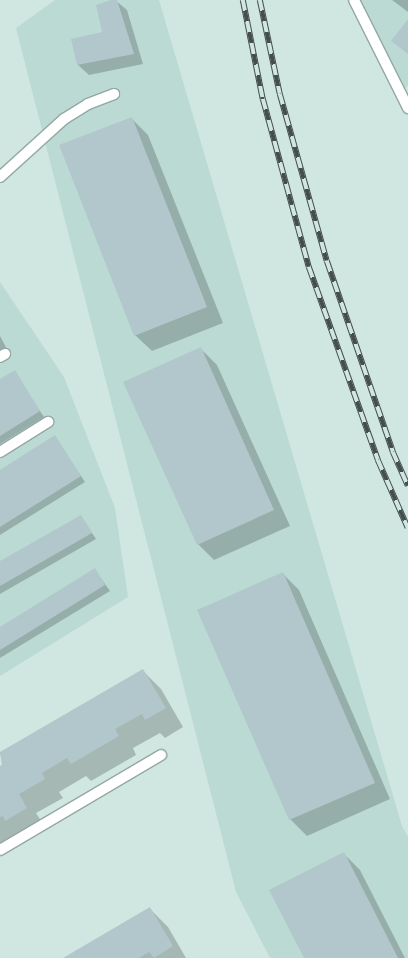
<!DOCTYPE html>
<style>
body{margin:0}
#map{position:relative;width:408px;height:958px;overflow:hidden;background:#d0e6e1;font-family:"DejaVu Sans",sans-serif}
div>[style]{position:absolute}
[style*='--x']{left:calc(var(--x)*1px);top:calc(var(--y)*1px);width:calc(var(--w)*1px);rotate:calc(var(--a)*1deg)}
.built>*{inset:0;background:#bcdad4}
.shadow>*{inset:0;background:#0003}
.building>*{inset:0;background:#b2c7cb}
.roads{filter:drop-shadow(1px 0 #93a7a3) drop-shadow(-1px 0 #93a7a3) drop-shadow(0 1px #93a7a3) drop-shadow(0 -1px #93a7a3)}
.lane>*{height:10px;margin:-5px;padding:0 5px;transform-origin:5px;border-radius:5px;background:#fff}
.rail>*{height:5.5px;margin-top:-2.75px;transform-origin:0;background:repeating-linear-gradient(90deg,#d0e6e1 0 11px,#444e4d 0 22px);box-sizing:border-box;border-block:1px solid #444e4d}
span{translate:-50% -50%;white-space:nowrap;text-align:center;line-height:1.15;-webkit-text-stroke:5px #d0e6e1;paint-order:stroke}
</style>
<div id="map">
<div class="built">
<div style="clip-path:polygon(55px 0,159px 0,402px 826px,408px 837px,408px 958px,270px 958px,236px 892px,16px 28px)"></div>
<div style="clip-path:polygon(356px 0,408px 0,408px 85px,403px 91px)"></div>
<div style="clip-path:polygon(0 282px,64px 377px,115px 508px,128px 597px,0 676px)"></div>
</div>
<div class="shadow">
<div style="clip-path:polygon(115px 0,127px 10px,143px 64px,89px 75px,78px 65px,103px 33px)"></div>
<div style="clip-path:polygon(392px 0,408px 0,408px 12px)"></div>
<div style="clip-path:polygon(131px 118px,148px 135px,223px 323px,152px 351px,135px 335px)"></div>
<div style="clip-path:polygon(0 336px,8px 351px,0 355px)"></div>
<div style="clip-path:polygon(201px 349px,217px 365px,290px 526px,214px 560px,198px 544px)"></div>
<div style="clip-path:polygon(14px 372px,44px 417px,0 444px,0 380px)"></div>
<div style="clip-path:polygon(55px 437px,85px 482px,0 535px,0 471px)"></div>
<div style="clip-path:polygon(81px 516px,96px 539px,0 594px,0 563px)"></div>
<div style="clip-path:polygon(95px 570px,110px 591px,0 658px,0 628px)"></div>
<div style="clip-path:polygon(283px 574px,299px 590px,390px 799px,307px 836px,290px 819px,199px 610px)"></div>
<div style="clip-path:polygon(142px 670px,161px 689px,183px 727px,165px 738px,160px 733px,133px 748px,136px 755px,91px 781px,86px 776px,59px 792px,63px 798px,36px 813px,45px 827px,0 847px,0 767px,4px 765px,0 753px)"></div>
<div style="clip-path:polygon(344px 854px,360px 870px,405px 958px,305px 958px)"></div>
<div style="clip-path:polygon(150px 909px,168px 927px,186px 958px,65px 958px)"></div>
</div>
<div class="building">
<div style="clip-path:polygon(111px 0,117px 0,134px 54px,77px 65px,71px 39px,102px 32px,96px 5px)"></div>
<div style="clip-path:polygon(408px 19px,408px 54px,391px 41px)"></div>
<div style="clip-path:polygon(132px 117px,207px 307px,134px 336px,59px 145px)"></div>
<div style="clip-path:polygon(201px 347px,274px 510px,197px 545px,123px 382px)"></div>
<div style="clip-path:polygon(15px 370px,40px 411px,0 436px,0 379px)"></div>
<div style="clip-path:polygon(55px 435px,81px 476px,0 527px,0 470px)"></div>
<div style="clip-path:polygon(81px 515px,92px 533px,0 586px,0 561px)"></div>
<div style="clip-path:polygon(95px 568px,105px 585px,0 650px,0 627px)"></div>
<div style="clip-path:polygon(283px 572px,375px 783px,289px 820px,197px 610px)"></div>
<div style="clip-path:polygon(143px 669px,166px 708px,145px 720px,142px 714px,115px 729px,119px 736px,71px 764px,67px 758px,42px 773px,45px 779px,19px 794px,27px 808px,5px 821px,3px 816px,0 817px,0 766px,2px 765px,0 752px)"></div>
<div style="clip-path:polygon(344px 852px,398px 958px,304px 958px,269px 890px)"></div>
<div style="clip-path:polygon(150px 907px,173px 946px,154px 958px,149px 952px,139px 958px,63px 958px)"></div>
</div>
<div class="roads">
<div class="lane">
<div style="--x:354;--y:0;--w:121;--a:63.4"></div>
<div style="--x:0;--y:177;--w:86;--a:-42.2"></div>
<div style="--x:64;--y:119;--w:28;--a:-32"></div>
<div style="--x:88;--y:104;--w:28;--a:-21"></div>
<div style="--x:0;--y:357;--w:6;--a:-31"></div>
<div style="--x:0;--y:452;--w:57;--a:-32"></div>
<div style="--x:0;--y:850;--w:187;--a:-30.5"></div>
</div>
</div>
<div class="rail">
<div style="--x:243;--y:0;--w:101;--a:78.6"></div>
<div style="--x:263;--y:99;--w:174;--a:74.7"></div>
<div style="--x:309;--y:267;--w:205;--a:70.3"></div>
<div style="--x:378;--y:460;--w:74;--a:66.2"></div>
<div style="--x:260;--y:0;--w:96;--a:78"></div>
<div style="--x:280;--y:94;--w:173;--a:74.3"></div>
<div style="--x:327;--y:261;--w:202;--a:70.9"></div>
<div style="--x:393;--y:452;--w:37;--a:66"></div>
</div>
</div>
